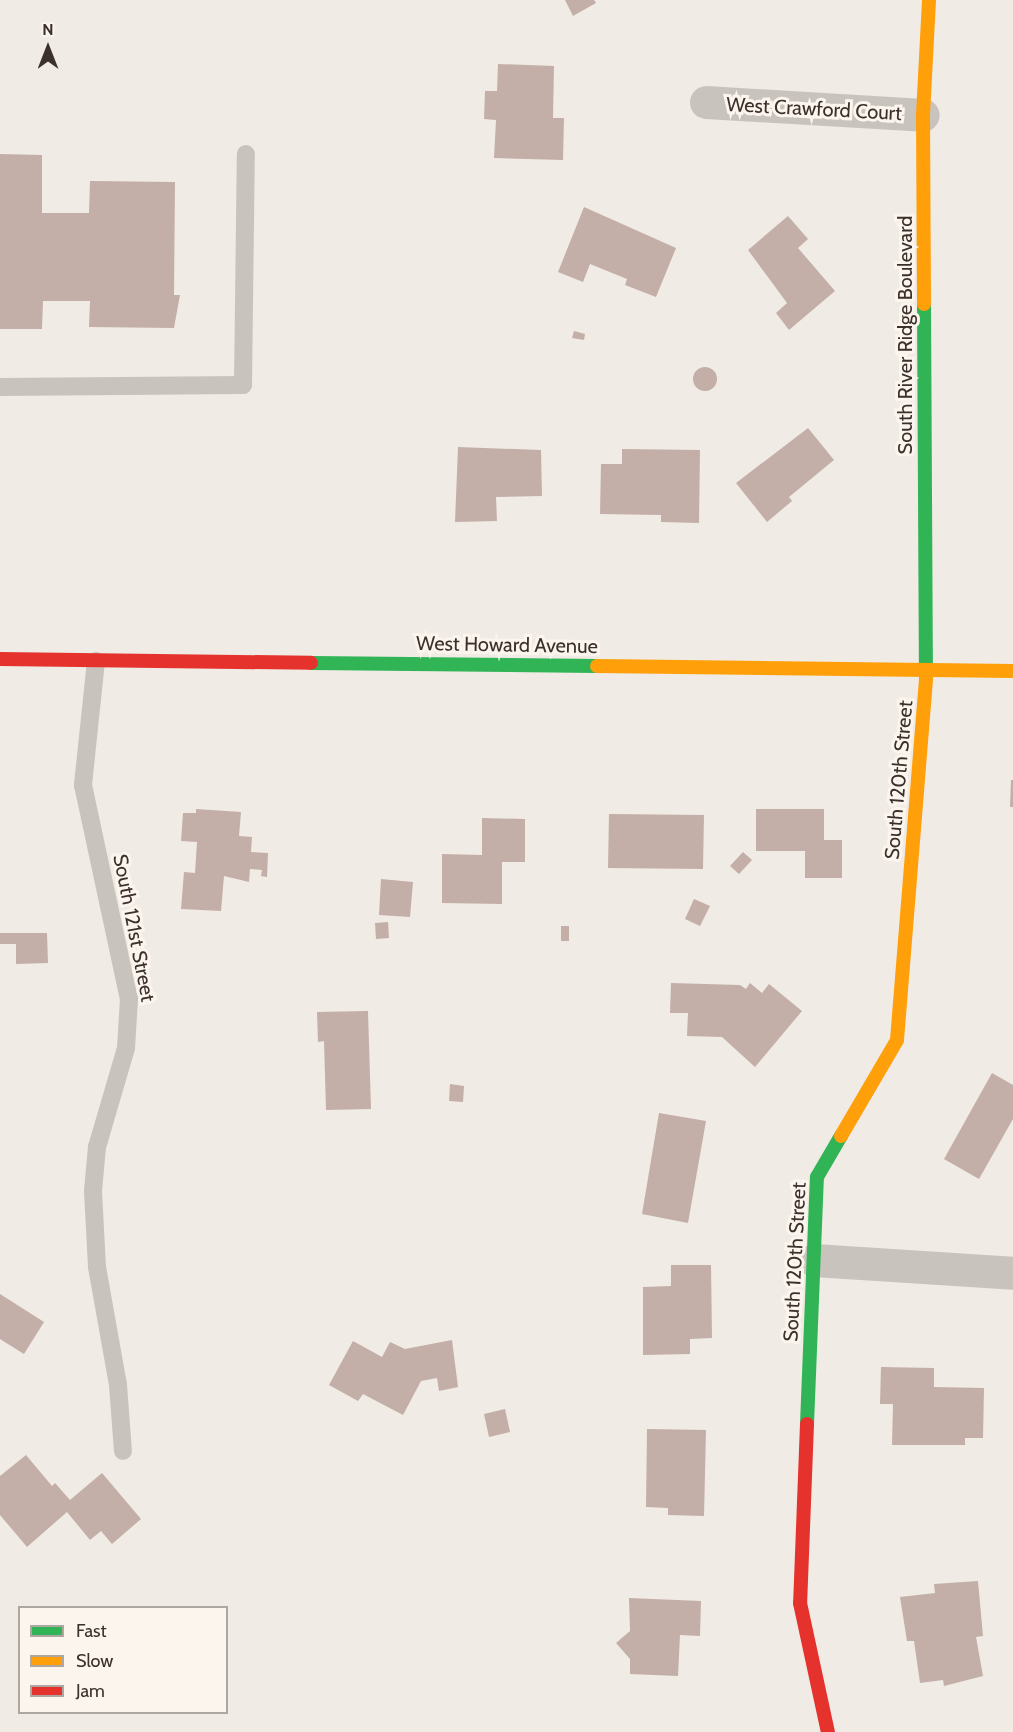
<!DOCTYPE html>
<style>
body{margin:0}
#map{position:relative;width:1013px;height:1732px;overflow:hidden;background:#f0ebe5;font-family:Cabin,sans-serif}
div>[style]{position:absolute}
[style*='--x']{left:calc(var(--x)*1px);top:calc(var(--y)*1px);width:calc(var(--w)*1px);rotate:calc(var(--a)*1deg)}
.building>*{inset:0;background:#c3afa7}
.round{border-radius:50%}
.lane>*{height:18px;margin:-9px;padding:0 9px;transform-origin:9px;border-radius:9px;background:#c9c3be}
.street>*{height:33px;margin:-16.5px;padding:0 16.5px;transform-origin:16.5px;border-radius:16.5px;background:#c9c3be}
.fast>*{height:14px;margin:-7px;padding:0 7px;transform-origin:7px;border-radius:7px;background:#30b455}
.slow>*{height:14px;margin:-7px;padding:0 7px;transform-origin:7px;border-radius:7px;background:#ff9f0a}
.jam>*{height:14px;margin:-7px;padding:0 7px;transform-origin:7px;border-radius:7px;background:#e5322d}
span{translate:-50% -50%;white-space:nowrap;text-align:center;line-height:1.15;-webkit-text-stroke:6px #fbf5ee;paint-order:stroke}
.street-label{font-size:20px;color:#3b302b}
.legend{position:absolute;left:18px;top:1606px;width:210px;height:108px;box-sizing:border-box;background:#fbf5ee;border:2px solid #aea6a0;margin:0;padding:8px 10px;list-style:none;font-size:18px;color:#3b302b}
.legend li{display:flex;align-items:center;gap:12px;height:30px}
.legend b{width:30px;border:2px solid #aea6a0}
.north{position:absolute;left:18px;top:18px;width:60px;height:60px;-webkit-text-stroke:4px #fbf5ee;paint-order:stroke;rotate:0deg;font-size:16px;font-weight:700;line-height:24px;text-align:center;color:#3b302b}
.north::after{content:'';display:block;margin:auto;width:21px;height:27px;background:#3b302b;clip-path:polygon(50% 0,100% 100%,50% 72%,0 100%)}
</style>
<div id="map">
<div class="building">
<div style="clip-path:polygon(565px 0,594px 0,596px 3px,573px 16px)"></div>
<div style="clip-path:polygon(498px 64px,554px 66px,553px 118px,564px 118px,563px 160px,494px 158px,496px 120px,484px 119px,485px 91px,497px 91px)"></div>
<div style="clip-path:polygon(0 154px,42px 155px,42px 213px,89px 213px,90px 181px,175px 182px,174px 295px,180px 295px,174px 328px,89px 327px,90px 301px,43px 301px,42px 329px,0 329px)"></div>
<div style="clip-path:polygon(584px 207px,676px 248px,656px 297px,625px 285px,627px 279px,590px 264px,583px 282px,558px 272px)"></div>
<div style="clip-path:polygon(788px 216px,808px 239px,798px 248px,835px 291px,789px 330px,776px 313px,787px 303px,748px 250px)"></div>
<div style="clip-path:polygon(574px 331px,585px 334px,584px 340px,572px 338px)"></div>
<div class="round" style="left:693px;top:367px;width:24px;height:24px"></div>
<div style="clip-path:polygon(808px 428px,834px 460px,789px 497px,792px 501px,767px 522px,736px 483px)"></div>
<div style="clip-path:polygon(458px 447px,541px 450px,542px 496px,496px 497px,497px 521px,455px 522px)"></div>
<div style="clip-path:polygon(622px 449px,700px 450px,699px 523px,661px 522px,661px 515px,600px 514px,601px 464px,622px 464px)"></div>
<div style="clip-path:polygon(1011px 780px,1013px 780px,1013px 807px,1010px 807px)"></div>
<div style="clip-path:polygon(196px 809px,241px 812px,239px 836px,252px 837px,251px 852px,268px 853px,267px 877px,261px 876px,262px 870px,250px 869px,249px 882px,224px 876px,221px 911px,181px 909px,184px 872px,195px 873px,197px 842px,181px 841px,183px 813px,196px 813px)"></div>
<div style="clip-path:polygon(756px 809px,824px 809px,824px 840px,842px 840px,842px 878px,805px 878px,805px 851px,756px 851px)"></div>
<div style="clip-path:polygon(609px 814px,704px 815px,703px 869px,608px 868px)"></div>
<div style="clip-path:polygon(482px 818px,525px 819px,525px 862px,502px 862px,502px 904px,442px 903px,442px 854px,482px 855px)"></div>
<div style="clip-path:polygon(743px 852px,752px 860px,739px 874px,730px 866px)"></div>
<div style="clip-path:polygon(381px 879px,413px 882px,410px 917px,379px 915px)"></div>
<div style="clip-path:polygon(694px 899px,710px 906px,700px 926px,685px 919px)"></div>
<div style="clip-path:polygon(388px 922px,389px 938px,376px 939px,375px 923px)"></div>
<div style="clip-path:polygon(561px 926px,569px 926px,569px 941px,561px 941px)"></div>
<div style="clip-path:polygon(0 933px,47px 933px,48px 963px,16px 964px,16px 944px,0 944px)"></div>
<div style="clip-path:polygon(671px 983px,740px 985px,746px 989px,750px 983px,762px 993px,769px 984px,802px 1011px,755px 1067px,722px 1037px,687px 1036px,688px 1013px,670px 1013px)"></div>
<div style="clip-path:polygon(368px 1011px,371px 1109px,326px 1110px,324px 1041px,318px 1042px,317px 1012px)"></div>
<div style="clip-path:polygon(992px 1073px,1013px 1085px,1013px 1119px,979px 1179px,944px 1159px)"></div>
<div style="clip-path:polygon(450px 1084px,464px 1086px,463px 1102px,449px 1101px)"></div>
<div style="clip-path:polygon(659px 1113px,706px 1121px,688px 1223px,642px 1214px)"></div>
<div style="clip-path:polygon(671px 1265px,711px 1265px,712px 1338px,690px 1339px,690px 1354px,643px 1355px,643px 1287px,671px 1286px)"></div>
<div style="clip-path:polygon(0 1294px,44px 1322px,24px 1354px,0 1339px)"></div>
<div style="clip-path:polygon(452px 1340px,458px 1387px,439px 1391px,437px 1378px,421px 1381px,403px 1415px,363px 1394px,358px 1401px,329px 1385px,353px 1341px,382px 1357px,390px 1342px,405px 1349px)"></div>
<div style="clip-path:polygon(881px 1367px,934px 1368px,934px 1387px,984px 1388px,983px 1438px,965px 1438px,965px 1445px,892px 1445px,893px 1404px,880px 1404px)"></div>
<div style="clip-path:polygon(505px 1409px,510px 1432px,489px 1437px,484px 1414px)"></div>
<div style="clip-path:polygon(647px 1429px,706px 1430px,704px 1516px,668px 1515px,668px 1508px,646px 1507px)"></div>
<div style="clip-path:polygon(26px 1455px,52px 1486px,55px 1483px,70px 1500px,102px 1473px,141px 1519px,112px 1544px,101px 1531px,90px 1540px,67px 1512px,27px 1547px,0 1515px,0 1476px)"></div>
<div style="clip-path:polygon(978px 1581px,983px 1636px,976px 1637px,983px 1676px,944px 1686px,943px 1680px,920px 1683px,914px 1641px,907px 1641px,900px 1597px,935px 1593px,934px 1584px)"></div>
<div style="clip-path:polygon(629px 1598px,701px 1601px,700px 1636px,680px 1635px,678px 1676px,630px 1674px,630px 1659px,616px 1643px,630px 1631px)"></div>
</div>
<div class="lane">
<div style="--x:0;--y:387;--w:243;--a:-0.5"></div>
<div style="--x:243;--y:385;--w:231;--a:-89.3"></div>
<div style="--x:96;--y:661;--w:125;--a:96"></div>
<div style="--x:83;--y:785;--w:219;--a:77.9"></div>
<div style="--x:129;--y:999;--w:49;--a:93.5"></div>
<div style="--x:126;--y:1048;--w:103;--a:106.3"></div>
<div style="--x:97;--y:1147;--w:44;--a:95.2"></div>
<div style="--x:93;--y:1191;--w:76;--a:87"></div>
<div style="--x:97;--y:1267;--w:120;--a:79.9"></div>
<div style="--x:118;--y:1385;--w:66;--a:85.7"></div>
</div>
<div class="street">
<div style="--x:706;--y:102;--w:217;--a:3.4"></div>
<div style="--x:814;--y:1260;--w:199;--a:3.7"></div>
</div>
<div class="fast">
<div style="--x:924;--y:304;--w:372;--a:89.7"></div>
<div style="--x:311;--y:663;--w:286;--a:0.6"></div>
<div style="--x:807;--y:1424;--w:247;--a:-87.7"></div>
<div style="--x:817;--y:1177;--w:48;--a:-59.7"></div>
</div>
<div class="slow">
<div style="--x:924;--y:304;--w:189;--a:-90.3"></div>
<div style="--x:923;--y:115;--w:115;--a:-87"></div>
<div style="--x:597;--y:666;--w:416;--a:0.7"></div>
<div style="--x:841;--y:1136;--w:111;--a:-59.7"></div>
<div style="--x:897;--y:1040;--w:365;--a:-85.4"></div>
</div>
<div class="jam">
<div style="--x:0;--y:659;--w:311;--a:0.7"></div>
<div style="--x:807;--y:1424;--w:179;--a:92.2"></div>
<div style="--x:800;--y:1603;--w:132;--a:77.8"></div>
</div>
<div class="street-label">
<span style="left:814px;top:109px;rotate:3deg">West Crawford Court</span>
<span style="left:905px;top:335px;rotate:-90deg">South River Ridge Boulevard</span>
<span style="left:507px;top:645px;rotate:1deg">West Howard Avenue</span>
<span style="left:899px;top:780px;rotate:-85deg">South 120th Street</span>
<span style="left:134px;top:928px;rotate:79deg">South 121st Street</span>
<span style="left:795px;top:1262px;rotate:-87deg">South 120th Street</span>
</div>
<ul class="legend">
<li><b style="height:8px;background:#30b455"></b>Fast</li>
<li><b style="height:8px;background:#ff9f0a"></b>Slow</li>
<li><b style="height:8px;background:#e5322d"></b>Jam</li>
</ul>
<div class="north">N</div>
</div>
